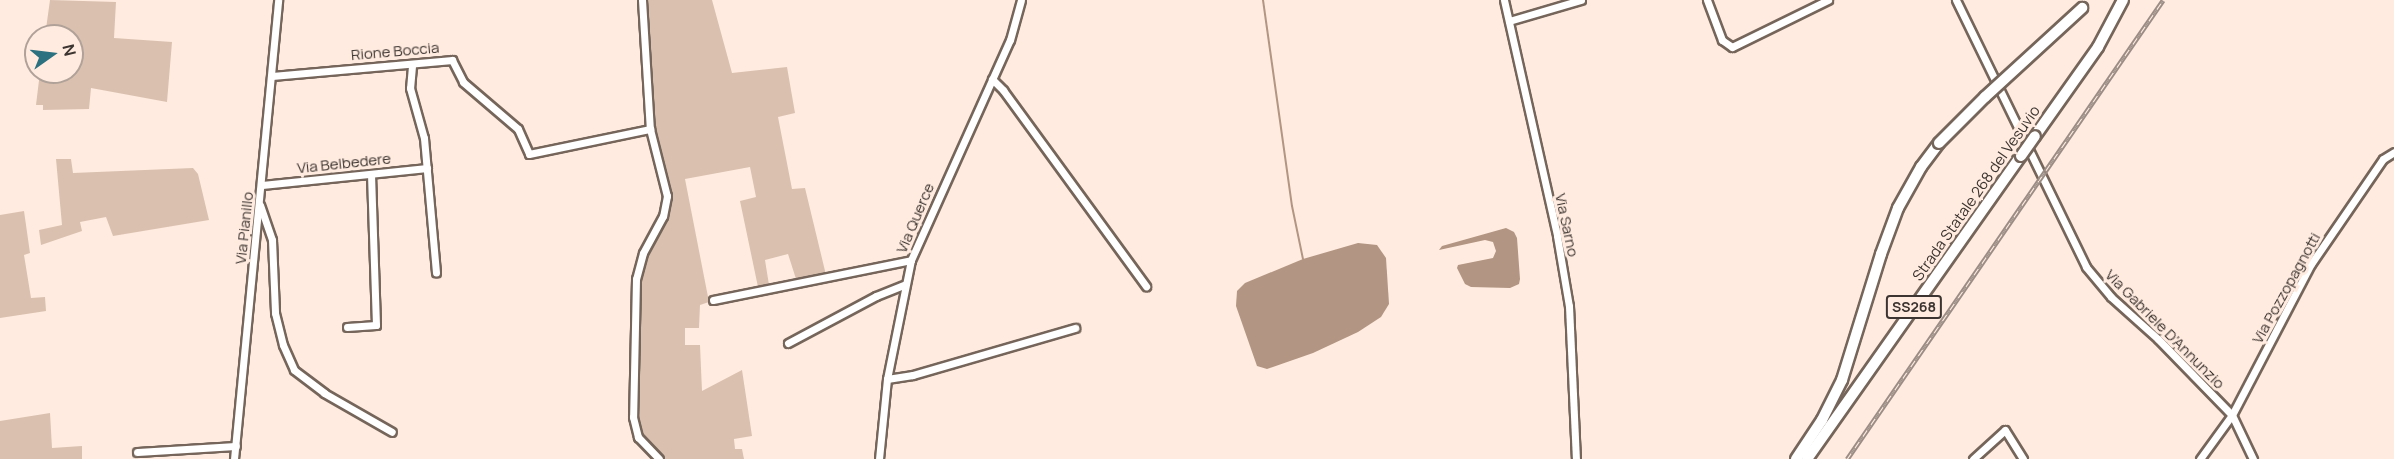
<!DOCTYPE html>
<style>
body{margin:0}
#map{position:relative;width:2394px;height:459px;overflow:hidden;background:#ffebdf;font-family:Manrope,sans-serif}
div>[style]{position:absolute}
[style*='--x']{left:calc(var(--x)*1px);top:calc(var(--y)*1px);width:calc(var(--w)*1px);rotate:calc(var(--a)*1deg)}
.green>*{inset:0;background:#dac0af}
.water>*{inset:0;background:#b29582}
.stream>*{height:2px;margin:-1px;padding:0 1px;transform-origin:1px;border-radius:1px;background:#b29582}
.roads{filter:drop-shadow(2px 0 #75655a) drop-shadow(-2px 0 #75655a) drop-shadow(0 2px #75655a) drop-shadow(0 -2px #75655a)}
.minor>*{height:7px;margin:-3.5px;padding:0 3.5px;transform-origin:3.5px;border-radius:3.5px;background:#fff}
.highway>*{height:10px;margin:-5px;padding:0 5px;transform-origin:5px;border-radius:5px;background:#fff}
.rail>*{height:4.5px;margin-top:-2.25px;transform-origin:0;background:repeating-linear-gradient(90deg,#ffebdf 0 7px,#9b8d85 0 14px);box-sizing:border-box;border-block:2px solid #9b8d85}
.bridges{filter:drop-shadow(2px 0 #75655a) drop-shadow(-2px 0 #75655a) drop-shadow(0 2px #75655a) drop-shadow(0 -2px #75655a)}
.highway-bridge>*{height:10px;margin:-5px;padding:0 5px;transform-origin:5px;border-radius:5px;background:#fff}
span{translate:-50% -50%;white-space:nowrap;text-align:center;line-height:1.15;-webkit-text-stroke:6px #ffebdf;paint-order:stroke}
.shield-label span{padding:2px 4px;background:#ffebdf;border:2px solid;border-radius:4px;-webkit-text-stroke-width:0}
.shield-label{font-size:14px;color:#3c3430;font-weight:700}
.street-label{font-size:15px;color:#3c3430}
.north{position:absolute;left:24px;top:24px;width:60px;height:60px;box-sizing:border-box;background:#ffebdf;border:2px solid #b1a299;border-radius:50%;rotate:76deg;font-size:16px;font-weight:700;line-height:24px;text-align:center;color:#3c3430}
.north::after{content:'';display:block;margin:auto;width:21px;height:27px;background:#2c7180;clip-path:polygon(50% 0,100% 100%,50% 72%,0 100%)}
</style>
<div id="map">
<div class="green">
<div style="clip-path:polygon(50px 0,116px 2px,114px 38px,172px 42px,167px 102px,91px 88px,89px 109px,43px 110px,43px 105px,36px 105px,40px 72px,72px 72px,72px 36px,45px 36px)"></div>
<div style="clip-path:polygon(646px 0,712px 0,732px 73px,787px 67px,795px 113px,778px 117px,792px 189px,805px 188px,826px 275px,797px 282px,788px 254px,765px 260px,769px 285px,758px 287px,740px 201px,756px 197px,750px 167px,685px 179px,709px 302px,700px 305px,699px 328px,685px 328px,685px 345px,700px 345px,702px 391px,742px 370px,752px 436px,734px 439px,735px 449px,742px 449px,744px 459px,665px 459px,644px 438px,639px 429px,637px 413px,640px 288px,644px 261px,665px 224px,670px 198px,654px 134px)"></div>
<div style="clip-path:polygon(56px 159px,71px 159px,73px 173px,193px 168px,198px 174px,209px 220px,113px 236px,106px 217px,80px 222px,82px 231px,41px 245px,39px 230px,62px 225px)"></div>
<div style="clip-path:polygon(24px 211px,30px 253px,24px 255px,31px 298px,45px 297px,46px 311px,0 318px,0 215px)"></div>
<div style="clip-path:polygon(50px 413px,52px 448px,82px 446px,82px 459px,0 459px,0 421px)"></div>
</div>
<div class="water">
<div style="clip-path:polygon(1506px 228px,1514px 232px,1517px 238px,1520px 279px,1519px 284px,1510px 288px,1471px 287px,1465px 284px,1457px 268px,1458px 265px,1493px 258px,1496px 251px,1493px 242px,1485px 240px,1439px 250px,1442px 246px)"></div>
<div style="clip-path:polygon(1358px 243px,1377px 245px,1386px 258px,1389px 304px,1381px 317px,1358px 332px,1313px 353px,1267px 369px,1257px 366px,1236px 306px,1237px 291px,1245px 283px,1303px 259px)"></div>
</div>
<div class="stream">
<div style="--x:1263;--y:0;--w:208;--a:82"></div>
<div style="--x:1292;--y:206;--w:54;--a:78.3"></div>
</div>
<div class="roads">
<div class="minor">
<div style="--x:642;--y:0;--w:129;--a:86.5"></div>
<div style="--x:650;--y:129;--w:69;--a:75.8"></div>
<div style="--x:667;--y:196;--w:20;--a:101"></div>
<div style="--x:663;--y:216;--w:42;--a:118.4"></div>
<div style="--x:643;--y:253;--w:27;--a:105"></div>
<div style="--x:636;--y:279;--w:138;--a:91.2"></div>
<div style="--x:633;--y:417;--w:21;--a:76"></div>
<div style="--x:638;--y:437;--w:30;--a:46"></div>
<div style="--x:1504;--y:0;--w:242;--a:77.3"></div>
<div style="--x:1557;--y:236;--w:71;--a:80.3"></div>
<div style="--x:1569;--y:306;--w:153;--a:87.4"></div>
<div style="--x:1707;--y:0;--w:43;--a:69.4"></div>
<div style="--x:1722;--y:40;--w:12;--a:35"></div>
<div style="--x:1732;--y:47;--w:107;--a:-26.1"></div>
<div style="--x:1956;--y:0;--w:297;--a:64"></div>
<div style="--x:2086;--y:267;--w:39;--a:50"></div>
<div style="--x:2111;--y:297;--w:63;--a:41.8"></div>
<div style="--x:2158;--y:339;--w:106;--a:45.8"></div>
<div style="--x:2232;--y:415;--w:49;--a:64.5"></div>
<div style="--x:1509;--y:21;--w:75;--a:-16.3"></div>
<div style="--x:412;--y:66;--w:22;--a:95"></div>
<div style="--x:410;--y:88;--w:52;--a:74.4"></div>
<div style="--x:424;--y:138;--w:135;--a:84.9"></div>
<div style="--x:272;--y:76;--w:181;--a:-5.1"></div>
<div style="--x:452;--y:60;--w:25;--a:63"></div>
<div style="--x:463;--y:82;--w:72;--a:40.5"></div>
<div style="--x:518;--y:129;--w:27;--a:66"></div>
<div style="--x:529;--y:154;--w:124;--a:-11.7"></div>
<div style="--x:992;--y:79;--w:16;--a:45"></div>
<div style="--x:1003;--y:90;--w:243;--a:53.9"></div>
<div style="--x:262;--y:185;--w:166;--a:-5.9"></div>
<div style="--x:260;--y:205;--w:37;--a:71"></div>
<div style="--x:272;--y:240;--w:73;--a:87.6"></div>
<div style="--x:275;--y:313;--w:33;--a:76"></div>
<div style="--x:283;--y:345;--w:27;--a:66"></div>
<div style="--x:294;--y:370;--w:38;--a:37"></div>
<div style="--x:324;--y:393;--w:78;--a:29.8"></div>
<div style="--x:713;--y:300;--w:202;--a:-11.4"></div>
<div style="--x:347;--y:327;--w:29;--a:-4"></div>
<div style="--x:376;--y:325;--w:150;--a:-91.9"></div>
<div style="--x:788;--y:343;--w:100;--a:-28.1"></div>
<div style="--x:876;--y:296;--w:31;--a:-22"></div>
<div style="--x:887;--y:379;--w:26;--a:-9"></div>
<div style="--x:913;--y:375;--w:169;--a:-16.2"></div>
<div style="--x:137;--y:452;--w:99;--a:-3.5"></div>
<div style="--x:234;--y:459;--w:461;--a:-84.5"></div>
<div style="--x:879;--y:459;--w:80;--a:-84.3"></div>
<div style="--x:887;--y:379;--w:121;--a:-78.6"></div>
<div style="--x:911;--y:260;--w:241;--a:-65.8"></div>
<div style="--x:1010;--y:40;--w:41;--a:-74.6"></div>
<div style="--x:1973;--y:459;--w:43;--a:-42.2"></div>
<div style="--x:2005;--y:430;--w:34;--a:58"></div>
<div style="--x:2200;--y:459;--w:54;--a:-54"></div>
<div style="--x:2232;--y:415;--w:170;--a:-62.4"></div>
<div style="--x:2311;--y:264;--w:127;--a:-55.6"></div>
<div style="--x:2383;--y:159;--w:13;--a:-32"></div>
</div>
<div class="highway">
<div style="--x:2035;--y:136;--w:109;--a:-54.7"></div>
<div style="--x:2098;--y:47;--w:53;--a:-62"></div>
<div style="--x:1796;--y:459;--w:47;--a:-56.3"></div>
<div style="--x:1822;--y:420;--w:45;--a:-63.4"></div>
<div style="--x:1842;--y:380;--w:132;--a:-72.8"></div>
<div style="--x:1881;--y:254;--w:49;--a:-69.7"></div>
<div style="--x:1898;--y:208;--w:47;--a:-60.7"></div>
<div style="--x:1921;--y:167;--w:30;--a:-53"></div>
<div style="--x:1807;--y:459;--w:371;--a:-54.8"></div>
</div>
</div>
<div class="rail">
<div style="--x:1847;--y:459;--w:557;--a:-55.45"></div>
</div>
<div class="bridges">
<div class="highway-bridge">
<div style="--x:1939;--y:143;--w:65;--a:-45"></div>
<div style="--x:1985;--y:97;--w:132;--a:-42.5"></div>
<div style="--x:2021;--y:156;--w:24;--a:-55"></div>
</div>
</div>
<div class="shield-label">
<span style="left:1914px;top:307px">SS268</span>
</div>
<div class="street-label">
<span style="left:395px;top:51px;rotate:-5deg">Rione Boccia</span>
<span style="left:344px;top:163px;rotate:-6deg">Via Belbedere</span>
<span style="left:1976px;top:193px;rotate:-55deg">Strada Statale 268 del Vesuvio</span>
<span style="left:915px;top:218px;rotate:-67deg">Via Querce</span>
<span style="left:1567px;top:225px;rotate:78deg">Via Sarno</span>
<span style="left:244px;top:228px;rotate:-84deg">Via Pianillo</span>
<span style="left:2286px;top:288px;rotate:-61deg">Via Pozzopagnotti</span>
<span style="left:2165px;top:329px;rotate:45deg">Via Gabriele D'Annunzio</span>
</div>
<div class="north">N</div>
</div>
